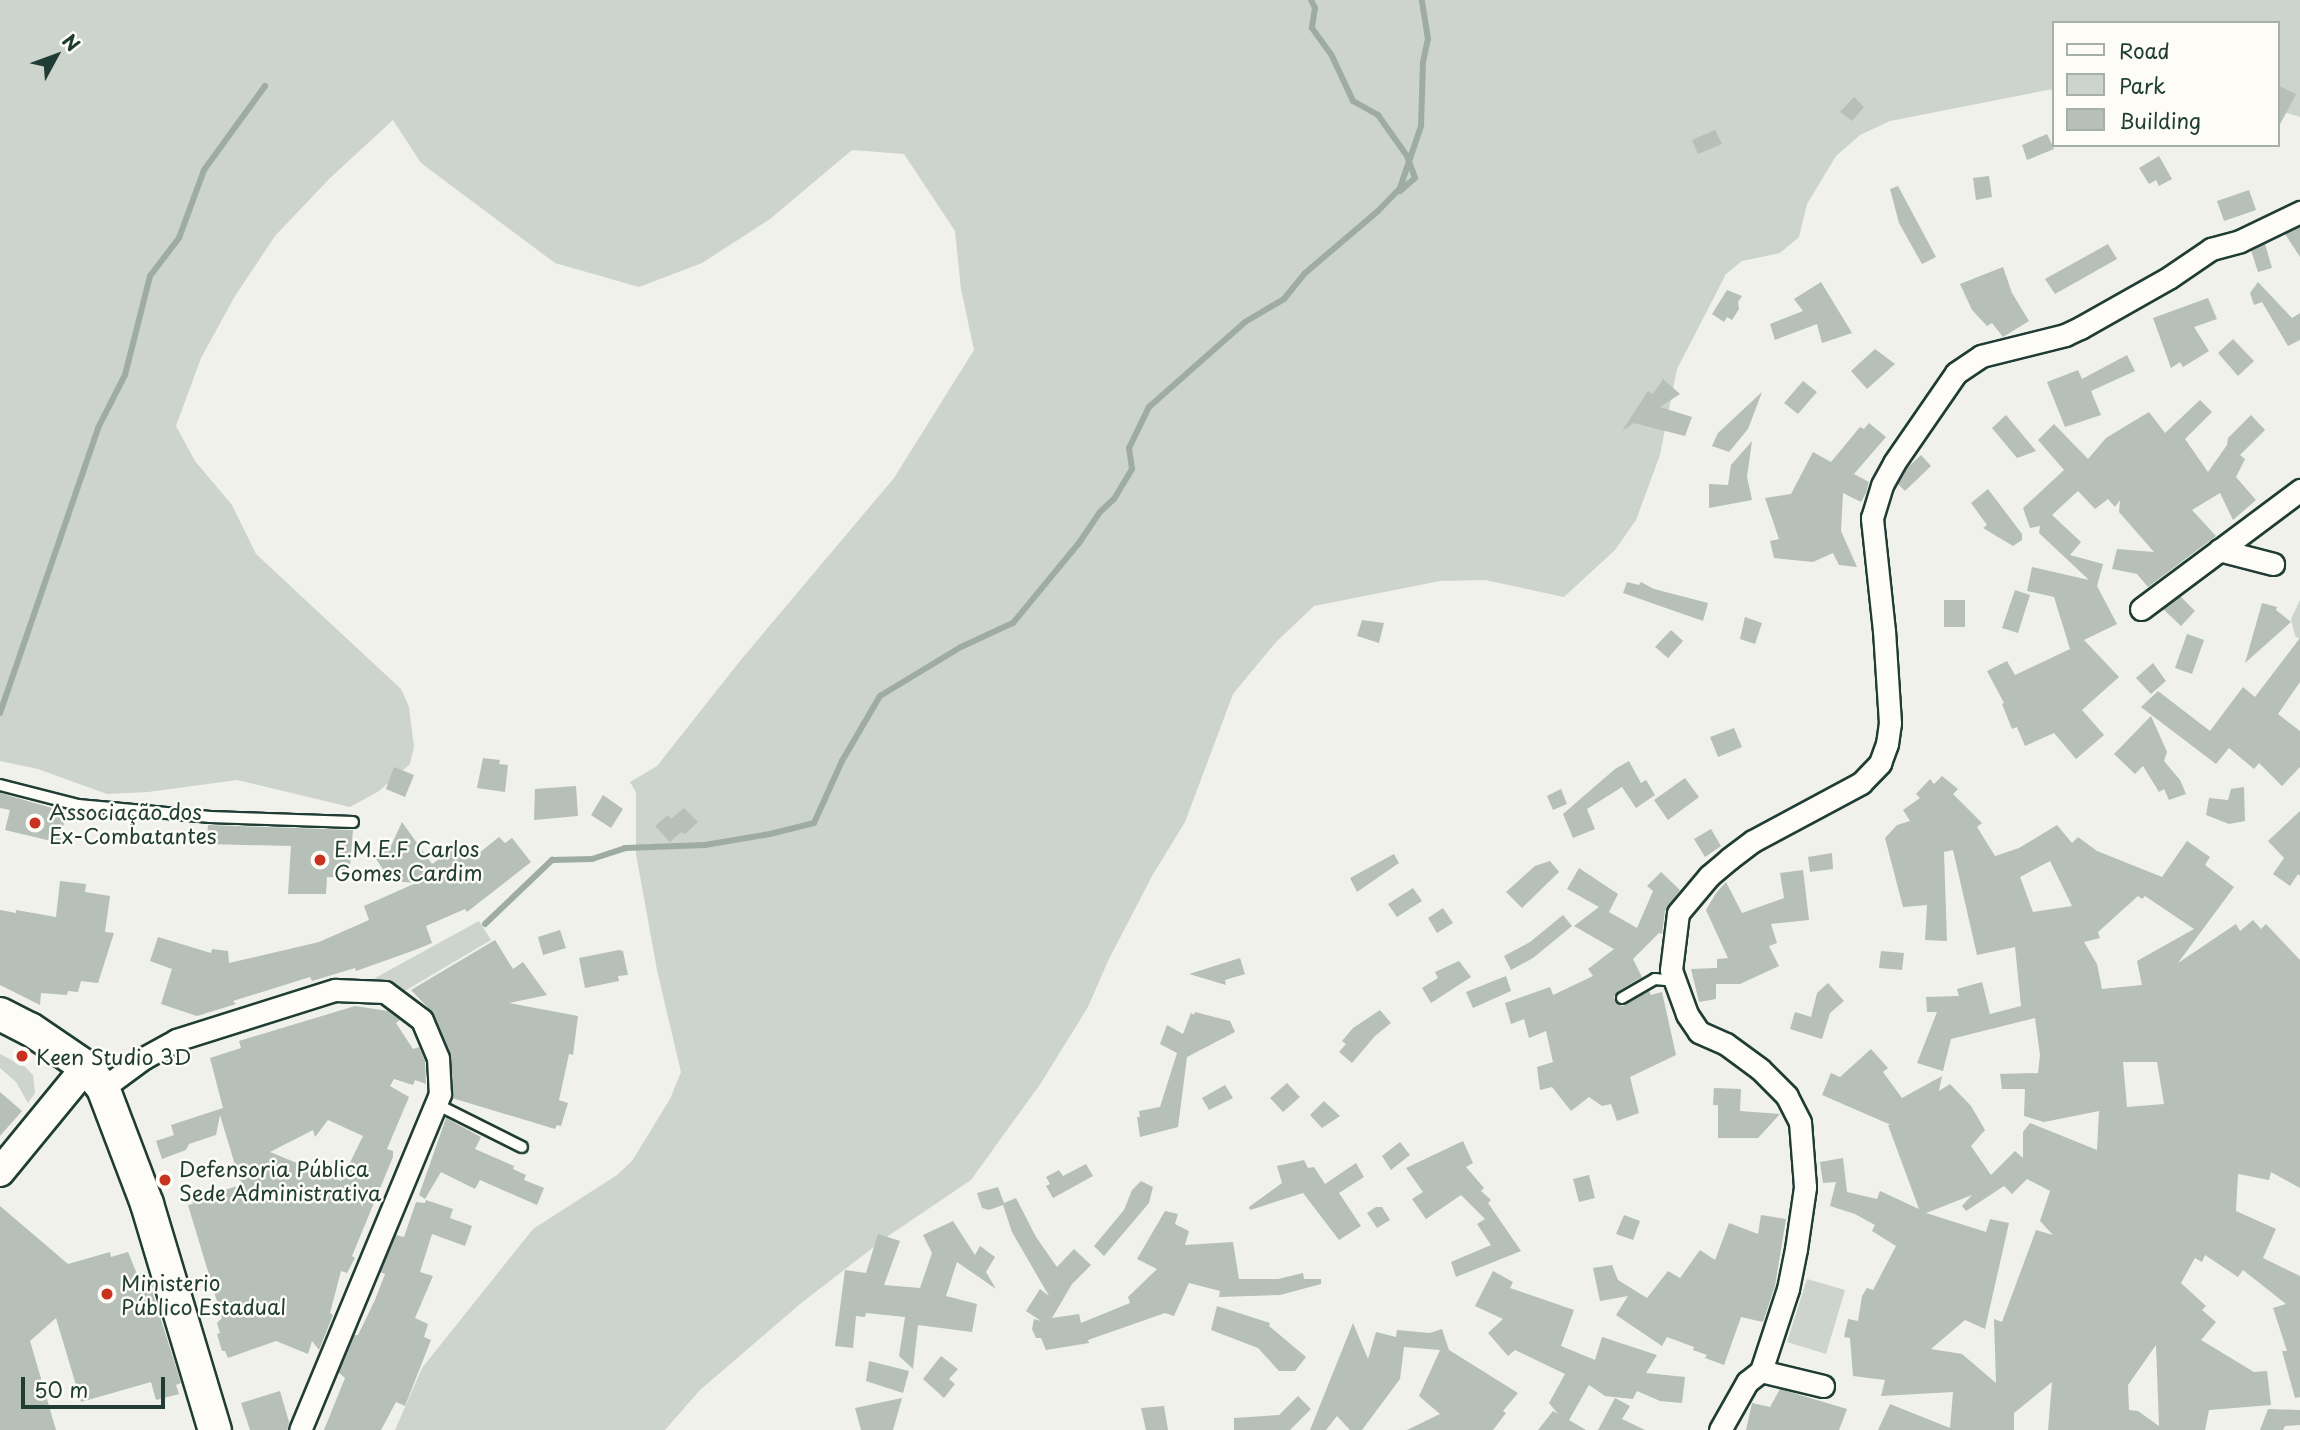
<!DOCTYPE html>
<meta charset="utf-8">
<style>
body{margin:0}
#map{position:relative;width:2300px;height:1430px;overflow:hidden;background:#f0f1eb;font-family:"Playpen Sans",sans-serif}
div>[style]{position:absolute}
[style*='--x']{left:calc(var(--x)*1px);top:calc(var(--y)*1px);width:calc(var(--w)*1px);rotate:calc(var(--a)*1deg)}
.green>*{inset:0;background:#cdd3cd}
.stream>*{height:6px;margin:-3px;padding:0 3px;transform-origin:3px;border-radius:3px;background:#9faca4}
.building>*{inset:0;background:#b6bfb8}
.roads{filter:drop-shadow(2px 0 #1f3d34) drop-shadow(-2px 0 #1f3d34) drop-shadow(0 2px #1f3d34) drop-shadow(0 -2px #1f3d34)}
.lane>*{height:10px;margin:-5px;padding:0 5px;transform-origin:5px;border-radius:5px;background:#fdfcf7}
.street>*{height:21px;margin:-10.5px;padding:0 10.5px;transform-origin:10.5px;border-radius:10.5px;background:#fdfcf7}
.secondary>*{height:28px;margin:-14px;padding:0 14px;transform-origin:14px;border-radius:14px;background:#fdfcf7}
.primary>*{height:32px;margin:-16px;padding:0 16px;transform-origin:16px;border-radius:16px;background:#fdfcf7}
.dots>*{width:19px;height:19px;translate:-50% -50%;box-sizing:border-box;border:4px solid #fdfcf7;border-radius:50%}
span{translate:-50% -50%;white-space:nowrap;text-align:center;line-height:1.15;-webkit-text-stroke:5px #fdfcf7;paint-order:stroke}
.poi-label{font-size:21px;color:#1f3d34}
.left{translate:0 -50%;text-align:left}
.legend{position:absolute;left:2052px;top:21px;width:228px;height:126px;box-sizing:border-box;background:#fdfcf7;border:2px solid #a4b0a9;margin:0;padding:9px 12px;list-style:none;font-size:21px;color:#1f3d34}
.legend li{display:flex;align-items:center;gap:14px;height:35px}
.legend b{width:35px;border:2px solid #a4b0a9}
.north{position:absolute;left:21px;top:21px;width:70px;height:70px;-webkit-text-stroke:5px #fdfcf7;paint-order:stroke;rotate:49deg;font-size:19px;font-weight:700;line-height:28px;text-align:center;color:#1f3d34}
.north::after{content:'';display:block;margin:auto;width:24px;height:32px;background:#1f3d34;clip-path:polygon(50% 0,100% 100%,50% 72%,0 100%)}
.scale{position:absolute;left:21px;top:1377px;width:144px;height:32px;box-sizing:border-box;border:4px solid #1f3d34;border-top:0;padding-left:9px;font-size:21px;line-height:24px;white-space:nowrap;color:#1f3d34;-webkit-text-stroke:5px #fdfcf7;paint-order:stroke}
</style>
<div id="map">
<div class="green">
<div style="clip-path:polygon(0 0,2300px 0,2300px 117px,2277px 110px,2277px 23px,2053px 23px,2053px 89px,1890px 121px,1860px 135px,1836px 156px,1807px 204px,1799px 237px,1780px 253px,1742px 261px,1726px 274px,1677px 369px,1660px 455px,1636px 520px,1615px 550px,1564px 597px,1485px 580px,1440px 581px,1314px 606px,1276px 642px,1233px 694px,1185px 822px,1152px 876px,1108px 961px,1088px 1007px,1041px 1083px,971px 1180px,888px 1236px,800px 1304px,700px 1390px,665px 1430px,395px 1430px,422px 1368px,533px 1229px,617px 1175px,632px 1161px,670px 1099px,681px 1072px,657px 970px,636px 854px,636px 792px,630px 782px,657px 766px,740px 661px,894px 478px,974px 350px,961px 289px,955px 231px,904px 154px,852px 150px,770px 219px,702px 263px,639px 287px,555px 263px,421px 163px,393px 120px,329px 179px,275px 236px,235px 296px,201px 358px,176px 426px,195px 461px,232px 505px,256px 554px,401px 689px,409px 707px,414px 747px,410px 764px,379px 791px,350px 807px,237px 780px,148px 792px,107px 794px,38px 769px,0 761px)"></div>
<div style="clip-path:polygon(2300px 600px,2300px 639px,2295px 636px,2291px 619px)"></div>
<div style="clip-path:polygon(479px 921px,491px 940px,403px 992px,375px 978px)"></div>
<div style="clip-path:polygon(0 1054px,25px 1067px,33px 1075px,35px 1093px,28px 1103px,16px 1082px,0 1068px)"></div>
<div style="clip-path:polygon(1807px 1279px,1845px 1290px,1826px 1354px,1787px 1342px)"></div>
</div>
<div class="stream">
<div style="--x:1311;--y:0;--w:9;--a:63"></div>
<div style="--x:1315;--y:8;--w:20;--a:99"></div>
<div style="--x:1312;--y:28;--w:32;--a:54"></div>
<div style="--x:1331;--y:54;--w:52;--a:64.9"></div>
<div style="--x:1353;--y:101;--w:29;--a:29"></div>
<div style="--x:1378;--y:115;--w:50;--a:54.7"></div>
<div style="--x:1407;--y:156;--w:23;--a:70"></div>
<div style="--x:1415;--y:178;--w:20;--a:139"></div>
<div style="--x:0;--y:713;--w:301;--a:-71"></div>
<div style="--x:98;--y:428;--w:59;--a:-63"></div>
<div style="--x:125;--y:375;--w:102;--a:-75.8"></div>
<div style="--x:150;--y:276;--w:48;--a:-52.7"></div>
<div style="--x:179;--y:238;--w:72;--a:-69.8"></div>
<div style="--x:204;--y:170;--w:104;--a:-54"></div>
<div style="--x:485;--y:924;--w:93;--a:-43.7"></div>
<div style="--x:552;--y:860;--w:40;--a:-1.4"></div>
<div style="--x:592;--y:859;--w:35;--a:-18"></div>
<div style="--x:625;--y:848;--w:80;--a:-2.1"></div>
<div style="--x:705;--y:845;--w:66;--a:-9.6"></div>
<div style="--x:770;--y:834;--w:45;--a:-14"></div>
<div style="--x:814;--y:823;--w:68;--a:-65.7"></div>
<div style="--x:842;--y:761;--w:75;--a:-59.7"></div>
<div style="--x:880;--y:696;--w:95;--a:-31.2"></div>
<div style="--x:961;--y:647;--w:57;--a:-24.8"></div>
<div style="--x:1013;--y:623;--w:104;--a:-50.5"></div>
<div style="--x:1079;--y:543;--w:37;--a:-56"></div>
<div style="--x:1100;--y:512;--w:19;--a:-43"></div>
<div style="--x:1114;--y:499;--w:35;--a:-59"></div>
<div style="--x:1132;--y:469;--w:21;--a:-98"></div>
<div style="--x:1129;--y:448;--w:46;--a:-64"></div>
<div style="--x:1149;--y:407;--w:128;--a:-41.5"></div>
<div style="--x:1245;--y:322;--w:45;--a:-30.5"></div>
<div style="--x:1284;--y:299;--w:32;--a:-51"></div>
<div style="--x:1304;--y:274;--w:97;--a:-40.4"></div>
<div style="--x:1378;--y:211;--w:32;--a:-46"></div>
<div style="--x:1400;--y:188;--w:65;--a:-71.3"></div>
<div style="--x:1421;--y:126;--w:64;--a:-88.2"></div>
<div style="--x:1423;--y:62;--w:24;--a:-78"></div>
<div style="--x:1428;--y:39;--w:39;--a:-99"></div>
</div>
<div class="building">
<div style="clip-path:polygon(2277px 85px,2296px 94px,2277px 130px)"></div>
<div style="clip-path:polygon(1854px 97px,1864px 107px,1852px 121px,1840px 112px)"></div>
<div style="clip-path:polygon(1715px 130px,1722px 144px,1698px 154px,1692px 140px)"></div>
<div style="clip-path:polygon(2047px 134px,2054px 149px,2027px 160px,2022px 145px)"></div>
<div style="clip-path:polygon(2159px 156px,2172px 179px,2159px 186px,2156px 180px,2149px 184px,2139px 168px)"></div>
<div style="clip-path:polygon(1989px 176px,1992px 197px,1976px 200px,1973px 178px)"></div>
<div style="clip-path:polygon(1898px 186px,1936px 257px,1922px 264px,1899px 223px,1890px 189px)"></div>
<div style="clip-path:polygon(2249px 190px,2256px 210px,2224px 221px,2217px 201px)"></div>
<div style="clip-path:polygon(2300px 227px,2300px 257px,2285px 234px)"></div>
<div style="clip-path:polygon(2108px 244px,2117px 259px,2055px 294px,2045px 279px)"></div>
<div style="clip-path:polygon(2265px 244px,2272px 268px,2258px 272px,2251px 250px)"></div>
<div style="clip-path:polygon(2003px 267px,2012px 293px,2029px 321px,2003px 337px,1992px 323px,1987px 326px,1972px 310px,1960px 284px)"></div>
<div style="clip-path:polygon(1821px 282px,1852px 333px,1822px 343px,1817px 324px,1775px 340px,1770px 324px,1803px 311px,1794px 299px)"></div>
<div style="clip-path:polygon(2258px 282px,2292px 318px,2300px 313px,2300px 340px,2288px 346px,2262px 302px,2254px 305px,2250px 293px)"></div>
<div style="clip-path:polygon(1727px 290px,1742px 296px,1738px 302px,1739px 309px,1732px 320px,1727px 317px,1724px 322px,1712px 314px)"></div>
<div style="clip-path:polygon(2208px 298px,2217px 319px,2194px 327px,2209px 351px,2183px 367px,2180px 362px,2171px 368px,2153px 318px)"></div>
<div style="clip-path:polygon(2233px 339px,2254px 361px,2238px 376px,2218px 353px)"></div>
<div style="clip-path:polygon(1875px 349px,1895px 364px,1867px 389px,1851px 371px)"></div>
<div style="clip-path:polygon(2127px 355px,2135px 371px,2091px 391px,2101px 415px,2065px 427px,2047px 382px,2078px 370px,2082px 379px)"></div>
<div style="clip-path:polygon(1663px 379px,1680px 394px,1660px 407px,1692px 417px,1685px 436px,1634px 423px,1622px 431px,1648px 391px,1653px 394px)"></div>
<div style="clip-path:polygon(1803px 381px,1817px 392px,1798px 414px,1784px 403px)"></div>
<div style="clip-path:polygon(1762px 392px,1748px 429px,1729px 452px,1712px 446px,1718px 433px)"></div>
<div style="clip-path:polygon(2200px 400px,2212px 412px,2185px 439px,2208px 472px,2227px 445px,2228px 438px,2251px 415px,2265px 430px,2240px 455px,2245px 459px,2236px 477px,2256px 500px,2233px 520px,2220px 493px,2192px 510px,2216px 536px,2148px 587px,2137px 574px,2112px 569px,2117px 549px,2154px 552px,2119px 512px,2120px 500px,2115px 507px,2108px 499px,2095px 509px,2078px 491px,2052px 515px,2081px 542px,2070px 555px,2103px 564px,2097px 586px,2117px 624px,2084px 640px,2119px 677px,2082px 710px,2104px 735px,2076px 759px,2054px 733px,2025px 746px,2017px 727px,2012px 729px,2002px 704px,2004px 703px,1987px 671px,2007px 661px,2015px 675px,2070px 649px,2054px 597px,2027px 591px,2032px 567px,2089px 580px,2039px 533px,2040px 526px,2030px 528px,2023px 508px,2064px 470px,2038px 440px,2054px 424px,2088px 459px,2106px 438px,2149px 412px,2165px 433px)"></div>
<div style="clip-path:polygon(2006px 415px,2036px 451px,2017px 458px,1992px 428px)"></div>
<div style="clip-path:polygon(1869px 423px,1886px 437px,1854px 474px,1869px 482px,1866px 493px,1861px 502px,1843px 493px,1841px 531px,1857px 567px,1839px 565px,1833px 553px,1813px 562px,1774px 558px,1770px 541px,1779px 539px,1765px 498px,1791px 494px,1813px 452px,1831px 462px,1860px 427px,1864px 429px)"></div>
<div style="clip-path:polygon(1752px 441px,1747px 477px,1752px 500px,1709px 508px,1709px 484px,1728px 485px,1731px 465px)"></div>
<div style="clip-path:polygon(1921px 455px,1931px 466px,1905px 491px,1898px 484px,1905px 470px)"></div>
<div style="clip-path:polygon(1988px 489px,2022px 534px,2022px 540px,2013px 546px,1983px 528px,1987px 525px,1971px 503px)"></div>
<div style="clip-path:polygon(1627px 582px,1639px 585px,1641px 582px,1654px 589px,1708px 603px,1703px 621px,1623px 593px)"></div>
<div style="clip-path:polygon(2015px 590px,2030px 595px,2018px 633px,2002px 628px)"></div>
<div style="clip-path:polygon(2180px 596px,2195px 611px,2181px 626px,2163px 609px)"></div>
<div style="clip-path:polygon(1944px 600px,1965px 600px,1965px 627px,1944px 627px)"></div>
<div style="clip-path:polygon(2262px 603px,2277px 607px,2276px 610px,2291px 622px,2245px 663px)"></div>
<div style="clip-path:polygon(1745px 617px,1762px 623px,1755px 644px,1740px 639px)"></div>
<div style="clip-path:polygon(1362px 620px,1384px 623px,1379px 643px,1357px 636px)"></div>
<div style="clip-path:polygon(1671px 630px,1683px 641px,1668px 658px,1655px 647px)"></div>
<div style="clip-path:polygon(2187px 634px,2204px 640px,2192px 674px,2175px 668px)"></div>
<div style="clip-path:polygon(2300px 638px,2300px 682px,2278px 714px,2300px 731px,2300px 767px,2282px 786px,2259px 763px,2254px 769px,2229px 748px,2216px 764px,2141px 707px,2158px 691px,2210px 731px,2243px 687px,2255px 697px)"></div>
<div style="clip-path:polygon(2153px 663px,2166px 681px,2151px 694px,2136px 678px)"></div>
<div style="clip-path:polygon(2151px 716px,2167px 752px,2164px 761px,2180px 780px,2186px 794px,2169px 800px,2164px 789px,2159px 792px,2143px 766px,2135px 774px,2114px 754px)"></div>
<div style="clip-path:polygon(1734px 728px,1742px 747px,1718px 757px,1710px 737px)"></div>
<div style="clip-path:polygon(483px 758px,500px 760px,499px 764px,508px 765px,505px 792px,477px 788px)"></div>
<div style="clip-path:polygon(1629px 761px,1641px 783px,1646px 780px,1655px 795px,1636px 808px,1622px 787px,1587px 809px,1595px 829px,1573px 838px,1563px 814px,1615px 769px)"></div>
<div style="clip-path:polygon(394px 767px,414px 775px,405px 797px,386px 789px)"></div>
<div style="clip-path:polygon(evenodd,1942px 776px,1958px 789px,1953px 794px,1982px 823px,1977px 827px,1995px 856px,2019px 848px,2057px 825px,2072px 843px,2078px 837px,2097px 851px,2162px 877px,2187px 841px,2210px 857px,2205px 865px,2234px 887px,2178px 963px,2236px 924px,2240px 931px,2253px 920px,2261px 929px,2266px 924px,2300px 960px,2300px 1188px,2271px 1172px,2269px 1180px,2238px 1174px,2236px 1211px,2276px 1229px,2263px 1258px,2300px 1276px,2300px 1397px,2295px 1398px,2282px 1351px,2287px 1351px,2273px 1308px,2286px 1304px,2243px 1270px,2238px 1277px,2205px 1255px,2202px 1262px,2195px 1258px,2181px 1283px,2206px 1306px,2202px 1310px,2216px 1322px,2201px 1340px,2254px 1372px,2267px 1371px,2271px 1405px,2209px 1410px,2205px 1430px,2048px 1430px,2052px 1382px,2014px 1413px,2014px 1430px,1878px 1430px,1890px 1404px,1950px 1428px,1953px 1392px,1881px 1396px,1885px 1380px,1853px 1376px,1850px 1338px,1844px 1337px,1848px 1319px,1858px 1321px,1862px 1296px,1867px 1288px,1873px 1290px,1896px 1246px,1872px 1231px,1875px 1225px,1855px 1214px,1830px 1206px,1836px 1182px,1823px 1183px,1820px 1162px,1843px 1158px,1847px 1192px,1877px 1199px,1880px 1191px,1919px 1209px,1888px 1125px,1891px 1125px,1822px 1095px,1831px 1073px,1840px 1077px,1871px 1049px,1888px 1068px,1883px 1072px,1902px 1098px,1942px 1076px,1939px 1091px,1950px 1084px,1971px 1106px,1985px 1130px,1971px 1146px,1991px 1175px,2015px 1151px,2023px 1158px,2023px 1132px,2030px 1123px,2097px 1150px,2099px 1111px,2044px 1122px,2024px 1116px,2025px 1089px,2002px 1089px,2000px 1074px,2038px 1073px,2040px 1055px,2035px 1018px,1951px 1039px,1943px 1071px,1917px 1063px,1937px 1012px,1927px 1012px,1926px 997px,1959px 996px,1957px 989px,1982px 982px,1990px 1014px,2021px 1006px,2015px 947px,1977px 955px,1953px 850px,1944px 852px,1947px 941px,1925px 940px,1927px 905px,1903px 907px,1885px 838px,1897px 825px,1910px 821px,1903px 810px,1920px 798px,1916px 794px,1930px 779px,1934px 784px,1942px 776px,2050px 861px,2072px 906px,2033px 912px,2020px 877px,2050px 861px,1942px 776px,2138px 896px,2142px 899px,2145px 896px,2194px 929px,2137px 961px,2142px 985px,2102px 989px,2097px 964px,2084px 942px,2100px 938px,2098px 932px,2138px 896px,1942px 776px,2123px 1062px,2157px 1062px,2164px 1104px,2127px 1107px,2123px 1062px,1942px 776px,2027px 1179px,2050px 1191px,2040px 1221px,2053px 1235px,2036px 1230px,2002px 1322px,1994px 1319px,1996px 1383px,1962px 1354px,1931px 1349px,1965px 1320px,1985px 1329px,2009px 1223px,1990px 1219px,1986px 1232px,1926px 1213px,1972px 1195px,1962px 1206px,1966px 1211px,2004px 1186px,2012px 1194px,2027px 1179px,1942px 776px,2156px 1345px,2159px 1426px,2138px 1411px,2129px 1410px,2128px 1385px,2156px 1345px)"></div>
<div style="clip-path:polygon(1685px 778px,1699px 797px,1668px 820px,1654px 800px)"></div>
<div style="clip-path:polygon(576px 786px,578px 816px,534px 820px,535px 789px)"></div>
<div style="clip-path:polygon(2244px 787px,2245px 821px,2229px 824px,2206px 815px,2209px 798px,2228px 800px,2231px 789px)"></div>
<div style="clip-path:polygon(1561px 789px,1567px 804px,1553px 810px,1547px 796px)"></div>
<div style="clip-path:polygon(0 793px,66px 812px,60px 843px,5px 830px,10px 810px,0 808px)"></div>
<div style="clip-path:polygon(603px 795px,623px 809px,611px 828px,591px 815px)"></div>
<div style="clip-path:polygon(684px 808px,698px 822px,685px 834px,681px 832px,670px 842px,655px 826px,668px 815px,671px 819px)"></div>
<div style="clip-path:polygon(2300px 811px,2300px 876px,2298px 874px,2290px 886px,2273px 874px,2284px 858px,2268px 841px)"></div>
<div style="clip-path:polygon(402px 822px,432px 864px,457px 847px,465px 859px,473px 854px,474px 857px,499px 837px,505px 843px,512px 838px,531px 862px,467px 912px,465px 909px,426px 926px,432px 943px,415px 950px,356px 971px,355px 968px,312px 981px,310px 977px,233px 1001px,236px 1004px,197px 1016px,161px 1004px,172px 969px,150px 961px,158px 937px,211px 953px,212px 949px,228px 951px,229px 963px,319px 942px,369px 920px,364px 906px,416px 883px,391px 881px,376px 859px,391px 846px)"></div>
<div style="clip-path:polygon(208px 825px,353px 830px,349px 878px,327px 877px,326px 894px,288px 894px,291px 846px,207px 844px)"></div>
<div style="clip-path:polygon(1711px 829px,1721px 846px,1705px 857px,1694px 839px)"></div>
<div style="clip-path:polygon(1832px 853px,1833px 869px,1810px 872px,1808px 857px)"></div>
<div style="clip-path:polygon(1394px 854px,1399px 863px,1357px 892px,1350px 878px)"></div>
<div style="clip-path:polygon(1550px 861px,1559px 872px,1522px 908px,1506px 892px,1535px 866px)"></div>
<div style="clip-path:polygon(1579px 868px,1618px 894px,1609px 912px,1637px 928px,1653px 891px,1647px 886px,1661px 872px,1680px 890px,1665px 911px,1662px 934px,1659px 933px,1633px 959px,1642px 977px,1618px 991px,1614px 997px,1618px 1004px,1623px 1006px,1649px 991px,1651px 995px,1662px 992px,1676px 1055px,1630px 1077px,1639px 1113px,1617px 1121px,1611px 1104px,1602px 1106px,1589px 1097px,1571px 1111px,1552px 1087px,1540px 1090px,1537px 1067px,1553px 1062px,1546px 1031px,1529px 1038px,1524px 1019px,1511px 1024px,1505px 1003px,1550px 987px,1553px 995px,1593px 976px,1588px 969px,1614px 949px,1574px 926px,1599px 907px,1567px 889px)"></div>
<div style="clip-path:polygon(1803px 870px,1809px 920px,1771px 924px,1777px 943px,1769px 946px,1779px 966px,1740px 984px,1716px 984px,1716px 999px,1699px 1002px,1691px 969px,1717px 968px,1717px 959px,1728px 958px,1706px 910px,1716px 893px,1726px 882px,1742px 913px,1784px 898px,1780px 873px)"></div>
<div style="clip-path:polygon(60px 881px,86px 884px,85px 892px,110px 896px,105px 932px,114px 933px,98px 983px,81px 981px,78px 992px,68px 991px,67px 995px,41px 993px,40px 1005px,0 985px,0 910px,16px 913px,16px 910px,56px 917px)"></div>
<div style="clip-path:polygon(1413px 888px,1422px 901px,1397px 917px,1388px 904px)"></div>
<div style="clip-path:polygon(1443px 908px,1453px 923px,1437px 933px,1428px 918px)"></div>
<div style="clip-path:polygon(1563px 915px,1572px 926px,1533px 958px,1511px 970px,1504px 956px,1530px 942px)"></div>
<div style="clip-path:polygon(560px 930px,566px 948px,543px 955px,538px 937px)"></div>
<div style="clip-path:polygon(495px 940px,513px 969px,523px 962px,547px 995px,509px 1003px,578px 1016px,573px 1055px,569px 1054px,559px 1100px,568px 1103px,561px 1126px,557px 1125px,555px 1129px,452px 1098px,450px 1053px,434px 1014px,411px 990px)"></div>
<div style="clip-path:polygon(619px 950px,623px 951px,628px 975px,618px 976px,619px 981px,585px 988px,579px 958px)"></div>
<div style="clip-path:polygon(1881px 951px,1904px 953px,1902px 970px,1879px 968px)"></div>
<div style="clip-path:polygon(1240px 958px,1245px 974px,1225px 980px,1226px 985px,1189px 974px)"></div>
<div style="clip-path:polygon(1459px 961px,1471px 977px,1431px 1003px,1422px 988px,1438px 978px,1435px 972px)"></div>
<div style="clip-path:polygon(1506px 976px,1511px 991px,1473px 1008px,1466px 992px)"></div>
<div style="clip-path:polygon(1828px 983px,1844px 1001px,1830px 1013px,1822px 1039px,1790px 1029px,1795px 1012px,1811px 1017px,1817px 993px)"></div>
<div style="clip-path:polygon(evenodd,355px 1006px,388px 1011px,400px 1020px,396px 1023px,413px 1049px,419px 1047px,425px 1061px,426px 1084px,415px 1080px,413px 1085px,394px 1079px,390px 1086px,409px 1097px,387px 1149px,393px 1151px,393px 1157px,352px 1256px,355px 1258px,347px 1273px,341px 1271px,330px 1313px,333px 1315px,319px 1350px,312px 1341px,308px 1354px,276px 1341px,228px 1358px,225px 1351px,222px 1351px,217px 1334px,220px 1333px,217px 1323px,222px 1318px,188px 1205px,193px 1204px,192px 1200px,241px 1185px,220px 1115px,216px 1135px,189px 1144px,186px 1150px,162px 1159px,156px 1141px,174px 1135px,171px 1125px,223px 1108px,210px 1058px,241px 1048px,239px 1041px,355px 1006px,328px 1120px,363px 1136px,341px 1181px,270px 1152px,313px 1130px,315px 1137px,328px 1120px)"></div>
<div style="clip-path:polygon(1380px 1010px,1391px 1023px,1375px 1036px,1352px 1063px,1339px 1052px,1346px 1044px,1342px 1041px,1353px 1028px)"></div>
<div style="clip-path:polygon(1195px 1012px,1230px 1021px,1235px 1032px,1187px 1057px,1178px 1127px,1140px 1137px,1137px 1117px,1140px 1117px,1139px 1111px,1160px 1107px,1177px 1053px,1160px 1044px,1167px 1025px,1183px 1034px,1191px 1013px,1194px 1015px)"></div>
<div style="clip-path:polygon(1287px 1083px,1300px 1097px,1283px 1112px,1270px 1098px)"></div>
<div style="clip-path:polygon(1225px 1085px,1233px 1098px,1209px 1110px,1202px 1098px)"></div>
<div style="clip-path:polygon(1714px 1088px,1741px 1089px,1740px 1111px,1780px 1114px,1758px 1138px,1718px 1138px,1718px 1105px,1713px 1105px)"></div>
<div style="clip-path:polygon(0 1092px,22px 1111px,0 1136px)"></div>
<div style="clip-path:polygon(1324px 1101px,1340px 1116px,1322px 1128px,1310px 1115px)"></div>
<div style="clip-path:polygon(446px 1118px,481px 1137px,475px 1149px,514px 1166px,513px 1169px,526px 1175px,524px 1180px,544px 1188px,537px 1205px,480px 1180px,475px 1189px,441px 1172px,425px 1199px,419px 1195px)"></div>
<div style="clip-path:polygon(1463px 1141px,1473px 1163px,1466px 1167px,1484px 1188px,1481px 1191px,1491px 1200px,1488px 1203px,1521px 1251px,1456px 1277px,1451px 1262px,1491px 1245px,1477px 1224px,1485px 1219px,1461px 1195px,1426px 1219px,1412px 1199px,1423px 1192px,1406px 1168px)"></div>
<div style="clip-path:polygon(1400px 1142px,1410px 1155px,1391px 1170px,1382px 1156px)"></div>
<div style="clip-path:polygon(1304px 1160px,1308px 1168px,1314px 1167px,1325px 1184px,1356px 1163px,1364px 1177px,1339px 1193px,1361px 1226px,1339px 1240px,1303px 1193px,1250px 1210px,1249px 1207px,1282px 1183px,1277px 1166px)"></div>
<div style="clip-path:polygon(1086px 1164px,1093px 1176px,1053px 1198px,1046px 1186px,1050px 1184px,1046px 1177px,1059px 1170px,1063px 1176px)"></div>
<div style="clip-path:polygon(1589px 1175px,1595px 1198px,1579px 1202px,1573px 1179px)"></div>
<div style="clip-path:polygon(1141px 1181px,1153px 1187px,1149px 1203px,1104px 1256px,1094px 1246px,1124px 1210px,1132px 1190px)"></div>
<div style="clip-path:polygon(998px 1187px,1004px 1203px,1016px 1198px,1036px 1237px,1057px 1267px,1074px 1249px,1091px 1265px,1072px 1284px,1052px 1318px,1079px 1314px,1081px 1323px,1130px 1303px,1128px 1297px,1157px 1269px,1137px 1259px,1165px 1211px,1178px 1214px,1175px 1224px,1189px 1231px,1185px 1245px,1233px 1242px,1239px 1279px,1278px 1279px,1303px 1273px,1304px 1279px,1321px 1279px,1321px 1284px,1280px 1295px,1219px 1297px,1220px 1291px,1189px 1283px,1174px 1316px,1165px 1313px,1088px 1340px,1089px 1343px,1046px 1350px,1041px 1338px,1036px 1338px,1032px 1329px,1034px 1319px,1041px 1321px,1026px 1311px,1040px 1289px,1049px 1296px,1012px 1232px,1003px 1205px,989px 1210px,982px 1208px,977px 1193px)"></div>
<div style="clip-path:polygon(426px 1200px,453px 1209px,450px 1218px,472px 1226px,465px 1246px,432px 1234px,420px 1272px,433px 1276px,415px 1318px,428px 1324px,424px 1337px,431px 1340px,405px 1406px,396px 1402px,381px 1430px,324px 1430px,345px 1378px,338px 1372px,354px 1335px,358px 1335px,375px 1300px,385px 1274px,380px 1272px,396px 1235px,404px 1237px,416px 1202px,425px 1203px)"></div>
<div style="clip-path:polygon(0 1206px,68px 1264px,110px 1252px,111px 1257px,128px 1252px,137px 1274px,146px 1272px,181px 1383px,176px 1385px,179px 1394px,156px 1400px,151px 1382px,81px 1402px,56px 1318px,30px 1341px,56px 1430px,0 1430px)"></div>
<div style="clip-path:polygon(1376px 1207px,1382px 1207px,1390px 1220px,1377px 1228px,1367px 1213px)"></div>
<div style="clip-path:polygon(1624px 1215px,1640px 1221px,1633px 1240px,1616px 1234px)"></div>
<div style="clip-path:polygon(1761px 1215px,1786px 1219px,1775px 1286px,1763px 1322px,1741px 1317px,1724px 1365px,1705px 1358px,1707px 1355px,1693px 1350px,1694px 1347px,1667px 1337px,1662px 1346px,1616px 1315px,1628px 1296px,1600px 1301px,1593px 1268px,1612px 1265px,1618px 1280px,1647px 1298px,1668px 1271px,1680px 1278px,1700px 1250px,1715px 1260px,1729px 1223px,1758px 1234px)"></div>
<div style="clip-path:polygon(953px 1221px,975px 1255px,980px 1246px,995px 1257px,986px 1272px,996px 1289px,957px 1262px,946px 1296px,977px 1304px,972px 1332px,918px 1325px,913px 1369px,899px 1356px,905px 1317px,866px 1313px,865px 1317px,856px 1316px,853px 1348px,835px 1346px,845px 1270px,866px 1273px,878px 1234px,900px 1241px,884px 1285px,920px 1288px,932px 1253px,923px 1235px)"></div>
<div style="clip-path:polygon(1493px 1271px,1513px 1282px,1510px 1288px,1574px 1310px,1561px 1346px,1595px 1360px,1602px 1337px,1657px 1355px,1646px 1373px,1685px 1377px,1682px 1403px,1660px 1401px,1637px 1391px,1633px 1399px,1605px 1396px,1589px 1385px,1569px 1420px,1586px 1430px,1538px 1430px,1553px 1411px,1558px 1414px,1549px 1403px,1565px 1374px,1515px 1350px,1508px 1356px,1488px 1333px,1503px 1319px,1475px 1306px)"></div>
<div style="clip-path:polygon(1217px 1306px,1270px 1323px,1269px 1326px,1306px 1357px,1295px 1371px,1279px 1371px,1258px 1348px,1211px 1330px)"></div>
<div style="clip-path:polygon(1353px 1323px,1368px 1359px,1376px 1332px,1396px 1337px,1397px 1330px,1430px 1333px,1442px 1329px,1449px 1350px,1518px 1393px,1503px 1411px,1506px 1413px,1493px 1430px,1407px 1430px,1440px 1414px,1419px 1396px,1440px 1350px,1404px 1347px,1400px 1379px,1362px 1430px,1350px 1430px,1337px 1416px,1326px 1430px,1310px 1430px)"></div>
<div style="clip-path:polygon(941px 1356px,958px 1369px,949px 1379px,955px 1384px,944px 1398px,923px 1379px)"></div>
<div style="clip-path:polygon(869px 1361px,909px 1371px,903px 1393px,866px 1381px)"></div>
<div style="clip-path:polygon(1780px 1389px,1847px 1409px,1839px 1430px,1746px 1430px,1752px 1403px,1770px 1407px)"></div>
<div style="clip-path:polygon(280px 1391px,289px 1422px,287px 1430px,250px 1430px,241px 1403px)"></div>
<div style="clip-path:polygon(1298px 1396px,1311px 1409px,1290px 1430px,1234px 1430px,1234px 1418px,1279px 1415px)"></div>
<div style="clip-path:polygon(902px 1398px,893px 1430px,861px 1430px,855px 1408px)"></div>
<div style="clip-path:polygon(1615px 1398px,1630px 1406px,1622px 1419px,1645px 1430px,1598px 1430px)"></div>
<div style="clip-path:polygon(1164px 1406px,1168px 1430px,1146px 1430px,1141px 1408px)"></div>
<div style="clip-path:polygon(2268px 1409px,2300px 1410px,2300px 1425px,2285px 1426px,2283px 1430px,2260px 1430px)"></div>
</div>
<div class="roads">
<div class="lane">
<div style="--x:0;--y:785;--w:81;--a:14.4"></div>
<div style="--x:78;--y:805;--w:133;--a:5.2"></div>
<div style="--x:210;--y:817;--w:143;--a:2"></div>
<div style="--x:1622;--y:998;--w:38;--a:-30"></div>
<div style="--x:1655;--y:979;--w:18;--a:6"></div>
<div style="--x:436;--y:1104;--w:96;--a:26.6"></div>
</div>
<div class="street">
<div style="--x:2219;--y:550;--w:56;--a:14.5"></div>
<div style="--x:2141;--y:609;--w:199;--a:-36.8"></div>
<div style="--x:103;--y:1088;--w:51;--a:-36.2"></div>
<div style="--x:144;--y:1058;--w:37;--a:-29"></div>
<div style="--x:176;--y:1040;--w:167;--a:-17.5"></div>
<div style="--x:335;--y:990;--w:50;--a:2.3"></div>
<div style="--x:385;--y:992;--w:46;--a:37.1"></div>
<div style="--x:422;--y:1020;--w:41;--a:67.2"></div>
<div style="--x:438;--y:1058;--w:36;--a:87"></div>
<div style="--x:440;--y:1094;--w:364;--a:112.6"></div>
<div style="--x:1823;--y:1386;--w:64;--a:-166.4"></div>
<div style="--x:1761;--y:1371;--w:86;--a:-71.8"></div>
<div style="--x:1788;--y:1289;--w:41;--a:-78.7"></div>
<div style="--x:1796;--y:1249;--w:63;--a:-81.7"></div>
<div style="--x:1805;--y:1187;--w:65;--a:-94.4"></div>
<div style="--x:1800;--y:1122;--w:29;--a:-117"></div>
<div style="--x:1787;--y:1096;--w:38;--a:-135"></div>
<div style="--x:1760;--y:1069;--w:42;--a:-143.7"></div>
<div style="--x:1726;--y:1044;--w:30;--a:-156"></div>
<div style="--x:1699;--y:1032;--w:22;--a:-124"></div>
<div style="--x:1687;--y:1014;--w:47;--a:-110"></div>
<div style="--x:1671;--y:970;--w:57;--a:-83"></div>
<div style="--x:1678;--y:913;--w:48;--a:-50"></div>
<div style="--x:1709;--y:876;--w:26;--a:-40"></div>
<div style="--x:1729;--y:859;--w:30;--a:-37"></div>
<div style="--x:1753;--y:841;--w:123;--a:-28.2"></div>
<div style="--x:1861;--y:783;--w:28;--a:-46"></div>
<div style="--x:1880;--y:763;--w:20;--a:-70"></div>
<div style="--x:1887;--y:744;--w:21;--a:-82"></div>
<div style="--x:1890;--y:723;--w:92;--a:-93.7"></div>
<div style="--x:1884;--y:631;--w:114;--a:-96.1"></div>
<div style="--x:1872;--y:518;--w:34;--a:-73"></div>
<div style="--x:1882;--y:485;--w:25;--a:-61"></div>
<div style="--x:1894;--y:463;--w:109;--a:-55.4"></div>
<div style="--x:1956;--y:373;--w:30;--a:-34"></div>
<div style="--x:1981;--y:356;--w:87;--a:-14"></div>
<div style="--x:2065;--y:335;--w:17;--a:-25"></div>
<div style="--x:2080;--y:328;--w:103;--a:-29.5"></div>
<div style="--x:2170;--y:277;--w:50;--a:-34.3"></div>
<div style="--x:2211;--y:249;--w:30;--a:-15"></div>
<div style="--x:2240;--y:241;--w:67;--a:-25.8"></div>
<div style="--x:1720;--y:1430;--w:55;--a:-60.6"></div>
<div style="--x:1747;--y:1382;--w:18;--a:-38"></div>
</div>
<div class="secondary">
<div style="--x:0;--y:1172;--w:136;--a:-50.7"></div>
</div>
<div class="primary">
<div style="--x:0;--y:1014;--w:34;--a:27"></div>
<div style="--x:30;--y:1029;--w:68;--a:34.2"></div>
<div style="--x:86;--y:1067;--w:27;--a:51"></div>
<div style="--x:103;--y:1088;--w:124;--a:69.2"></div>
<div style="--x:147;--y:1204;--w:236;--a:73.3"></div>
</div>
</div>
<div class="dots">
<div style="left:35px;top:823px;background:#c8321e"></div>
<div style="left:320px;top:860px;background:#c8321e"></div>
<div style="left:22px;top:1056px;background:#c8321e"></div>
<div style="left:165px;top:1180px;background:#c8321e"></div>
<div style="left:107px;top:1294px;background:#c8321e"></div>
</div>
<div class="poi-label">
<span class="left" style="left:49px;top:823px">Associação dos<br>Ex-Combatantes</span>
<span class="left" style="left:334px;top:860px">E.M.E.F Carlos<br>Gomes Cardim</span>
<span class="left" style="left:36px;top:1056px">Keen Studio 3D</span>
<span class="left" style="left:179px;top:1180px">Defensoria Pública<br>Sede Administrativa</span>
<span class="left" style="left:121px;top:1294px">Ministerio<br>Público Estadual</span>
</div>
<ul class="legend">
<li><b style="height:9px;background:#fdfcf7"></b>Road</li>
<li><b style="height:19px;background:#cdd3cd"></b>Park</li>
<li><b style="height:19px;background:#b6bfb8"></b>Building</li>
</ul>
<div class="north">N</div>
<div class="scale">50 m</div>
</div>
